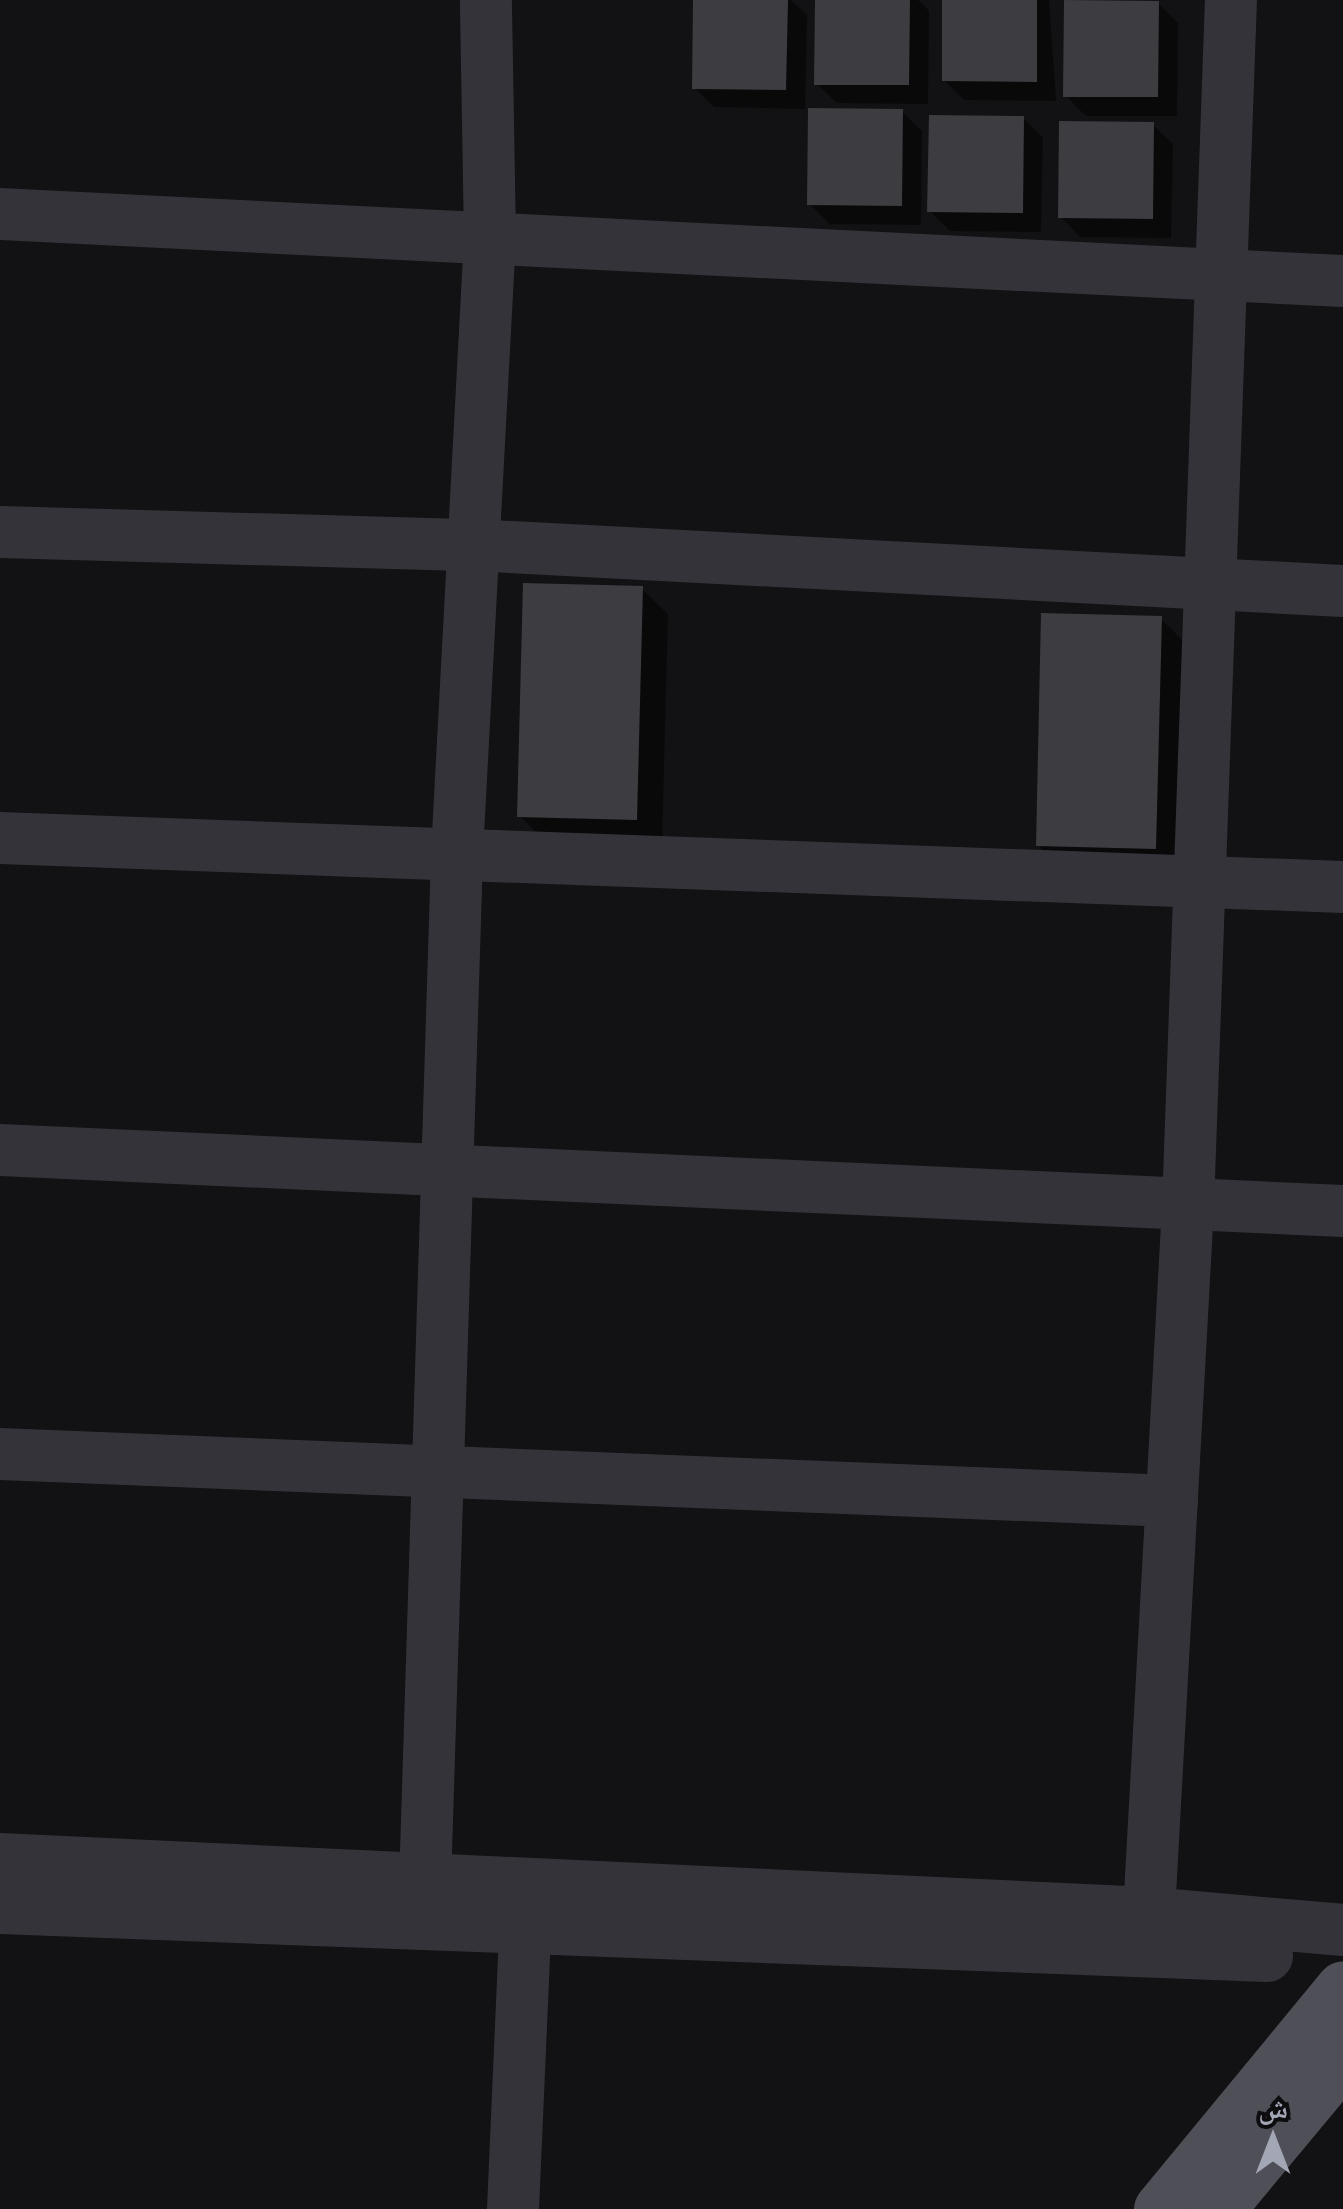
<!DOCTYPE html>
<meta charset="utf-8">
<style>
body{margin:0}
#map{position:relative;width:1343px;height:2209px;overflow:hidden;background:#121214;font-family:Helvetica,"Noto Naskh Arabic",sans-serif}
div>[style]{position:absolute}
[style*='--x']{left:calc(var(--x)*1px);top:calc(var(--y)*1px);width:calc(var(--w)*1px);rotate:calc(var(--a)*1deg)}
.shadow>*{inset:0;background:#0007}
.building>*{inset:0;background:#3c3c41}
.minor>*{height:52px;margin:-26px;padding:0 26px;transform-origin:26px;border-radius:26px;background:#333339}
.major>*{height:55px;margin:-27.5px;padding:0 27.5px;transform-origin:27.5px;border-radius:27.5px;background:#4f4f58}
span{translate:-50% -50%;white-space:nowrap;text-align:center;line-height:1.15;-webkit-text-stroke:9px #0d0d0f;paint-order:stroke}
.north{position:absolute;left:1223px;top:2089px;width:100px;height:100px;-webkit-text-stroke:8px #0d0d0f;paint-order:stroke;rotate:0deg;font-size:28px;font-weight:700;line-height:40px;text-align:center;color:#a2a6b5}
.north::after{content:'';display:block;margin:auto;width:35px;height:45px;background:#a2a6b5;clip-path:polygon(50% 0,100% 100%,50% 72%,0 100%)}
</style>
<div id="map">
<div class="shadow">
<div style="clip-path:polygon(695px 0,791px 0,807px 15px,805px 109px,714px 107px,695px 88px)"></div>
<div style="clip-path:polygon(817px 0,918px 0,929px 11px,928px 104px,837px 103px,817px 84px)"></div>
<div style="clip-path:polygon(945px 0,1049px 0,1056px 101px,964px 100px,944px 80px)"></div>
<div style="clip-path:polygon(1158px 3px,1178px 23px,1177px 116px,1086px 116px,1066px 96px)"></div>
<div style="clip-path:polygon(902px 112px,922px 131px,921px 225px,830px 224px,810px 204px)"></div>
<div style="clip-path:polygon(1023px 118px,1043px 138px,1041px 232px,950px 231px,930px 211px)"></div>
<div style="clip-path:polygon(1153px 125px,1173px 144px,1171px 238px,1080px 237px,1061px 217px)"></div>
<div style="clip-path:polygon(642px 589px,668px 614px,662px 844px,546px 842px,520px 816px)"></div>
<div style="clip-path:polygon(1161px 619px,1186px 644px,1181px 874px,1064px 871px,1038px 845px)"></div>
</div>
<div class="building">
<div style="clip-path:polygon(693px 0,788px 0,786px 90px,692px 89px)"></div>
<div style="clip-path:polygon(815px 0,910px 0,909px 85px,814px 85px)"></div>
<div style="clip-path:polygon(942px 0,1037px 0,1037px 82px,942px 81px)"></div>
<div style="clip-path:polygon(1064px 0,1159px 1px,1158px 97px,1063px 97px)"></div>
<div style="clip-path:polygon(808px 108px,903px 109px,902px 206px,807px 205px)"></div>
<div style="clip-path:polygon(929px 115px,1024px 116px,1023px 213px,927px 212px)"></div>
<div style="clip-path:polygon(1059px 121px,1154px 122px,1153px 219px,1058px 218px)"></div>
<div style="clip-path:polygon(523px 583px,643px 586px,637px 820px,517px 817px)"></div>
<div style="clip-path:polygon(1041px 613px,1162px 616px,1156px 849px,1036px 846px)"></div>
</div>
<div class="minor">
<div style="--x:0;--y:214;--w:1345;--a:2.86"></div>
<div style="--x:0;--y:532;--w:472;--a:1.6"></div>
<div style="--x:472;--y:545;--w:872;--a:3.02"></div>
<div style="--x:0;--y:838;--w:1344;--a:2.09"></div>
<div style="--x:0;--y:1150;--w:1344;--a:2.6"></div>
<div style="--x:0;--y:1454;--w:1173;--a:2.3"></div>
<div style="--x:0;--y:1859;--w:1150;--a:2.69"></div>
<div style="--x:1149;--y:1913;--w:195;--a:5"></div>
<div style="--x:425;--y:1885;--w:1032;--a:-88.22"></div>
<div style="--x:457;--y:853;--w:617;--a:-86.93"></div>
<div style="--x:490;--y:237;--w:237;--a:-91"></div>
<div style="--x:0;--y:1908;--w:1268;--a:2.17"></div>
<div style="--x:1149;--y:1913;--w:708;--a:-86.84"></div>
<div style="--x:1188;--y:1206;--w:1207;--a:-87.96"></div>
<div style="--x:513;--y:2209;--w:279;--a:-87.5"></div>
</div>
<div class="major">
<div style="--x:1161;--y:2209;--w:286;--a:-50.5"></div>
<div style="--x:1217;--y:2209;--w:197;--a:-50.3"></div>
</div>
<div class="north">ش</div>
</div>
